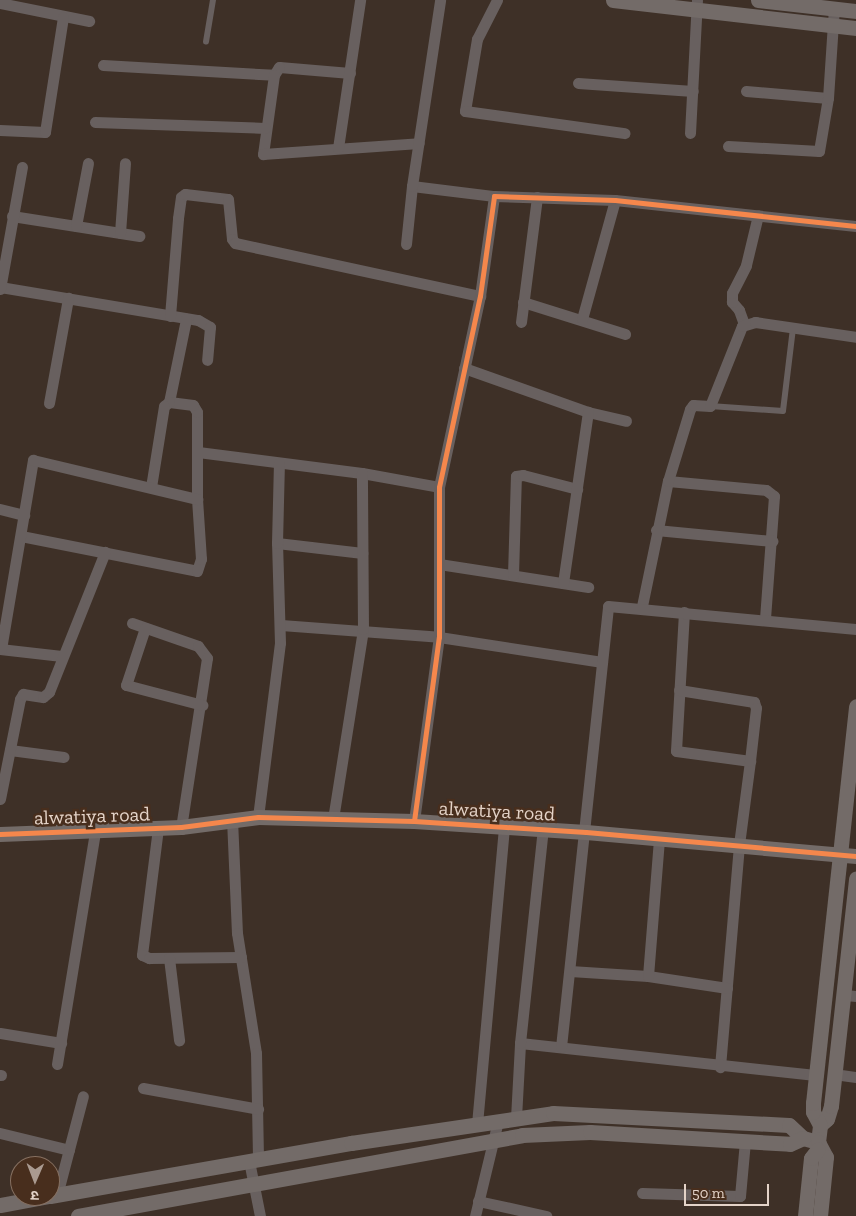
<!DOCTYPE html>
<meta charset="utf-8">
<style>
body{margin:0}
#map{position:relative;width:856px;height:1216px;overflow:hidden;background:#3e3027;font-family:"Zilla Slab","Noto Sans Devanagari",serif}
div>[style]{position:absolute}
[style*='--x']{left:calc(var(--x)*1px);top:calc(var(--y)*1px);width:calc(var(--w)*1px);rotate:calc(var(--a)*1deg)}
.lane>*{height:5.5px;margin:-2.75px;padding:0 2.75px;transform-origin:2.75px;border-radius:2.75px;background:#68605f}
.street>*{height:11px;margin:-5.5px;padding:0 5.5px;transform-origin:5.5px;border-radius:5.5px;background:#68605f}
.secondary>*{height:15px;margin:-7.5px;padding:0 7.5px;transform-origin:7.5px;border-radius:7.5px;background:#736b68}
.cycleway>*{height:5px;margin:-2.5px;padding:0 2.5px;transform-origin:2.5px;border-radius:2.5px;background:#f5874c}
span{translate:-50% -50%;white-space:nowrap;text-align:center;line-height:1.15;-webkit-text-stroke:5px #482e1d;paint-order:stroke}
.street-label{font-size:20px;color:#e4d3c8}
.north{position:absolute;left:10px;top:1156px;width:50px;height:50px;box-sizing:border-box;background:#482e1d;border:1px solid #867061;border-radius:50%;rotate:181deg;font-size:14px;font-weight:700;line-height:20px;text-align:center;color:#e4d3c8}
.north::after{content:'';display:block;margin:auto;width:18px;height:22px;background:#aa9a90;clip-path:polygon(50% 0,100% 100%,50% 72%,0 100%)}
.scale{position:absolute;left:684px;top:1184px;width:85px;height:22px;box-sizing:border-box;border:2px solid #e4d3c8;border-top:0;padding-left:6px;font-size:15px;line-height:18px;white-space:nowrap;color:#e4d3c8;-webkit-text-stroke:4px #482e1d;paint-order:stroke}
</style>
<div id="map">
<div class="lane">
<div style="--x:206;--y:42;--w:43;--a:-80.5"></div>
<div style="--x:710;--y:406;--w:73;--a:3.9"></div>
<div style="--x:783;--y:411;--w:84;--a:-83.1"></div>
</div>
<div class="street">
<div style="--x:497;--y:0;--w:44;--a:117.1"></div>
<div style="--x:477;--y:39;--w:73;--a:99.5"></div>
<div style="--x:465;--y:111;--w:161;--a:7.9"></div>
<div style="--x:0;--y:3;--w:91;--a:11.4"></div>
<div style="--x:103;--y:65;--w:171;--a:3.3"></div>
<div style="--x:350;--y:73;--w:71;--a:-175.2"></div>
<div style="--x:279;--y:67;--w:9;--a:122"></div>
<div style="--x:274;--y:75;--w:80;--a:97.9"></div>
<div style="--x:263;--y:154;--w:156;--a:-4"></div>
<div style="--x:578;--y:83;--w:115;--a:4"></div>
<div style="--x:746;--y:91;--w:82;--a:4.9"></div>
<div style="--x:95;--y:122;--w:170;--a:2"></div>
<div style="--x:0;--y:130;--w:45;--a:2.5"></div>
<div style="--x:45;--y:132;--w:116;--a:-81.1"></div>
<div style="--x:690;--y:133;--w:133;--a:-87"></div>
<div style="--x:728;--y:146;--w:91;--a:3.1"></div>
<div style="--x:819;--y:151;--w:54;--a:-80.4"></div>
<div style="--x:828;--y:98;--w:91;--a:-86.2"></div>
<div style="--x:338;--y:148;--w:150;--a:-81.5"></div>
<div style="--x:412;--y:186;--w:83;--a:7"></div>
<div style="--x:12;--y:216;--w:129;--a:8.9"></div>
<div style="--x:76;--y:226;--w:64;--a:-79.2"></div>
<div style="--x:120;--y:233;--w:70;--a:-85.9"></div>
<div style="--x:406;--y:244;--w:58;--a:-84.1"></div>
<div style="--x:412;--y:186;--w:188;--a:-81.4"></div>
<div style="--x:0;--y:287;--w:201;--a:9.5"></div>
<div style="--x:198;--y:320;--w:14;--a:30"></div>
<div style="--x:210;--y:327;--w:33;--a:95"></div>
<div style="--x:0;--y:289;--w:124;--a:-79.8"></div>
<div style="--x:523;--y:302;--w:107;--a:17.4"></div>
<div style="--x:170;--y:316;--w:98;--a:-85.3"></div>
<div style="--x:178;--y:218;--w:21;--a:-82"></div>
<div style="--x:181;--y:197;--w:5;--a:-37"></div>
<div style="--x:185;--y:194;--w:43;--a:6.6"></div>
<div style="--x:228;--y:199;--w:40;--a:84.3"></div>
<div style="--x:232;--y:239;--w:5;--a:53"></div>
<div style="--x:235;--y:243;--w:251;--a:12.2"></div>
<div style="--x:582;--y:319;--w:123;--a:-74.5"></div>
<div style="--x:521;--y:322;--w:126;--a:-82.7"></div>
<div style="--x:744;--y:324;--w:15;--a:-110"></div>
<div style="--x:739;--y:310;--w:11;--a:-131"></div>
<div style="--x:732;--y:302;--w:9;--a:-90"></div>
<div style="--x:732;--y:293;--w:31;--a:-63"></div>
<div style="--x:746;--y:265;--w:51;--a:-76.5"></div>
<div style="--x:464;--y:368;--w:132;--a:19.5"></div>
<div style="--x:588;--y:412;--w:39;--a:13"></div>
<div style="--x:169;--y:402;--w:85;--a:-78.4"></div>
<div style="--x:49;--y:403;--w:107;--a:-79.7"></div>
<div style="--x:198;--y:452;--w:165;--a:7.3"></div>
<div style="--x:362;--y:473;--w:78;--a:10.3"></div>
<div style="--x:668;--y:481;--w:98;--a:5.2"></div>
<div style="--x:766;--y:490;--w:10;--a:37"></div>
<div style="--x:774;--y:496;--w:122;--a:94.2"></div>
<div style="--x:0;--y:509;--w:25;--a:14"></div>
<div style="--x:656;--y:530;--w:117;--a:5.4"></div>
<div style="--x:21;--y:536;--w:179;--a:11.2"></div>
<div style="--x:197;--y:571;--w:13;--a:-72"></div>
<div style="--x:201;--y:559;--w:60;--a:-93.8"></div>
<div style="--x:197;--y:499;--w:87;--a:-90"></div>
<div style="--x:197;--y:412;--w:8;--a:-120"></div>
<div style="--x:193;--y:405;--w:24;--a:-173"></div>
<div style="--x:169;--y:402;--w:6;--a:141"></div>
<div style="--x:164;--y:406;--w:82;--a:99.1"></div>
<div style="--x:277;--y:543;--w:86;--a:6.7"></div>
<div style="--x:439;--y:564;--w:151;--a:8.8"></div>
<div style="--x:513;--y:575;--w:99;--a:-88.3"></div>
<div style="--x:516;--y:476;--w:7;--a:-8"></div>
<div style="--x:523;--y:475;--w:56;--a:14.5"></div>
<div style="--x:563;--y:583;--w:173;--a:-81.7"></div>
<div style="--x:642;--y:606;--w:128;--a:-78.3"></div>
<div style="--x:668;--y:481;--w:75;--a:-73"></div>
<div style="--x:690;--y:409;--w:5;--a:-53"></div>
<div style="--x:693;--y:405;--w:17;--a:3"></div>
<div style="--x:710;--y:406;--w:86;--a:-68.2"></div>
<div style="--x:742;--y:326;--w:14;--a:-17"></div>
<div style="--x:755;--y:322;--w:102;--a:8.4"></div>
<div style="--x:684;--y:612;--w:139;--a:93.3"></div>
<div style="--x:676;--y:751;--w:75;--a:7.7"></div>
<div style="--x:750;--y:761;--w:85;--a:97.5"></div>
<div style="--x:739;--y:845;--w:223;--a:94.9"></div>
<div style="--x:132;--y:623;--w:70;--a:19.2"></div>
<div style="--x:198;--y:646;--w:15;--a:53"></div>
<div style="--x:207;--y:658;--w:171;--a:98.7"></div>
<div style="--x:281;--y:625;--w:158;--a:4.3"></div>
<div style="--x:439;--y:637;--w:165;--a:8.7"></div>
<div style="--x:145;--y:628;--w:60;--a:108.4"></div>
<div style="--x:126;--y:685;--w:79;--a:14.7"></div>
<div style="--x:0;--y:649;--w:62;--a:6.4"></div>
<div style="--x:1;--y:649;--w:192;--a:-80.4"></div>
<div style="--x:33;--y:460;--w:169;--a:13.4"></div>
<div style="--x:679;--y:690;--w:76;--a:9.1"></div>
<div style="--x:754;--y:702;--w:6;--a:72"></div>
<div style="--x:756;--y:708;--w:53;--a:96.5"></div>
<div style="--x:10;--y:750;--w:54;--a:7.4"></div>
<div style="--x:0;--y:799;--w:102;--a:-78.7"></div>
<div style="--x:20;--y:699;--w:6;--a:-59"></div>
<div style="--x:23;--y:694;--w:20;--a:9"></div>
<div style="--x:43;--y:697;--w:8;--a:-40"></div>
<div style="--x:49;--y:692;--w:151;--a:-68.2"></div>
<div style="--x:258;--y:817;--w:175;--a:-82.8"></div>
<div style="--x:280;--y:643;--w:100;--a:-91.7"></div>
<div style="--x:277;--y:543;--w:80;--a:-88.6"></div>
<div style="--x:232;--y:819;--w:114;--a:87.5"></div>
<div style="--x:237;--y:933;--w:121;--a:81"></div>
<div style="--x:256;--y:1053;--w:106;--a:88.9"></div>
<div style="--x:333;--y:819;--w:192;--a:-81"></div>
<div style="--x:363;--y:629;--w:156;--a:-90.4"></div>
<div style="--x:414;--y:821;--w:186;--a:-82.3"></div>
<div style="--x:439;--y:637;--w:150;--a:-90"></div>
<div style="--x:439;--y:487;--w:195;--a:-77.9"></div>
<div style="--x:480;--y:296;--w:101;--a:-82"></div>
<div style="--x:494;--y:196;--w:121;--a:1.9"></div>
<div style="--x:615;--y:200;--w:242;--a:6.2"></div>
<div style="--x:158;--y:828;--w:128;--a:97.2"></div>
<div style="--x:142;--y:955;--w:8;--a:23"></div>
<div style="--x:149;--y:958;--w:92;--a:-0.6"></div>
<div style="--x:169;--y:958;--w:83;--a:83"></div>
<div style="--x:570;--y:971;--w:78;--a:3.7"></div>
<div style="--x:648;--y:976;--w:80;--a:8.6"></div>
<div style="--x:648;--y:976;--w:138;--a:-85.4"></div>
<div style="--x:845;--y:995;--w:11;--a:5"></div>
<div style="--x:0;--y:1033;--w:62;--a:9.3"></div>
<div style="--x:520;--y:1043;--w:297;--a:6.2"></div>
<div style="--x:561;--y:1047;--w:443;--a:-83.9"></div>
<div style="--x:608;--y:606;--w:249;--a:5.3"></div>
<div style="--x:57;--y:1064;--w:236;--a:-80.7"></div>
<div style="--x:834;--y:1074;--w:22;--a:8"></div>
<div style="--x:0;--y:1075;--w:1;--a:0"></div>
<div style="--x:143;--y:1088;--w:117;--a:10.3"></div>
<div style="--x:516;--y:1118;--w:75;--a:-86.9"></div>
<div style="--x:520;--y:1043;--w:215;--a:-83.9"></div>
<div style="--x:477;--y:1124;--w:297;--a:-84.8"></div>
<div style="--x:0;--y:1133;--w:71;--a:13.8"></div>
<div style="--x:249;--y:1161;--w:56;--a:78.7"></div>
<div style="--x:642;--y:1193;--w:98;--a:1.8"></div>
<div style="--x:740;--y:1196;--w:55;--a:-84.8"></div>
<div style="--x:57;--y:1195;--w:102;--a:-75.3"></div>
<div style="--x:478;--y:1201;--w:70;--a:12.4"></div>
<div style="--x:475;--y:1216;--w:98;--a:-76.4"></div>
</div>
<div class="secondary">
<div style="--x:613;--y:0;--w:245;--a:6.6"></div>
<div style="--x:758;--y:0;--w:99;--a:6.4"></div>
<div style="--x:0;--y:834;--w:181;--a:-2.2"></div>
<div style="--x:181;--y:827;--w:78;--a:-7.4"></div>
<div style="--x:258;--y:817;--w:156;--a:1.5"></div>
<div style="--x:414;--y:821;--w:172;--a:3.7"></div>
<div style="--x:586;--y:832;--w:271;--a:5.1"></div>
<div style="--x:820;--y:1125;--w:9;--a:-41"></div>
<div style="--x:827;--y:1119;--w:14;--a:-73"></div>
<div style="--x:831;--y:1106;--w:229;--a:-83.7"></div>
<div style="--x:818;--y:1142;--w:17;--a:-83"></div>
<div style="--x:820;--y:1125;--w:15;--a:-118"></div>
<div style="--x:813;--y:1112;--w:9;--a:-90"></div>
<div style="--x:813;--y:1103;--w:399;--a:-83.8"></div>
<div style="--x:50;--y:1196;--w:306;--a:-10"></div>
<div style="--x:351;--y:1143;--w:204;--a:-8.4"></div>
<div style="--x:553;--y:1113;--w:236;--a:2.9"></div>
<div style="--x:789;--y:1125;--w:19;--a:43"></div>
<div style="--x:803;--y:1138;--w:16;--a:15"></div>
<div style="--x:818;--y:1142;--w:17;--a:62"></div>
<div style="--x:826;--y:1157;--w:59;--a:95.8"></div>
<div style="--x:0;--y:1205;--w:50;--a:-10.4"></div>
<div style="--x:78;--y:1216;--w:451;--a:-10.3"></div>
<div style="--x:522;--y:1135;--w:68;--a:-2.5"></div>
<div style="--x:590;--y:1132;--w:200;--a:3.4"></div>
<div style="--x:790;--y:1144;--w:14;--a:-25"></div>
<div style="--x:805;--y:1216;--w:58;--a:-84.1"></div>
<div style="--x:811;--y:1158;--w:11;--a:-52"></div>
</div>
<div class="cycleway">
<div style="--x:414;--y:821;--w:186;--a:-82.3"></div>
<div style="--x:439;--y:637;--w:150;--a:-90"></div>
<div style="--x:439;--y:487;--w:195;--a:-77.9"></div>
<div style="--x:480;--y:296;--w:101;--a:-82"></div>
<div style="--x:494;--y:196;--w:121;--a:1.9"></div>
<div style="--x:615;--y:200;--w:242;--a:6.2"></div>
<div style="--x:0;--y:834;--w:181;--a:-2.2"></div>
<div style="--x:181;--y:827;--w:78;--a:-7.4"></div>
<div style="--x:258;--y:817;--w:156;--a:1.5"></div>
<div style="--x:414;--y:821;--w:172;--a:3.7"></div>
<div style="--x:586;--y:832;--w:271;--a:5.1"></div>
</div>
<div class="street-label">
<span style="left:497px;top:811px;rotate:3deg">alwatiya road</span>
<span style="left:92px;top:816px;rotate:-2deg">alwatiya road</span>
</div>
<div class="north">उ</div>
<div class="scale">50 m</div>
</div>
